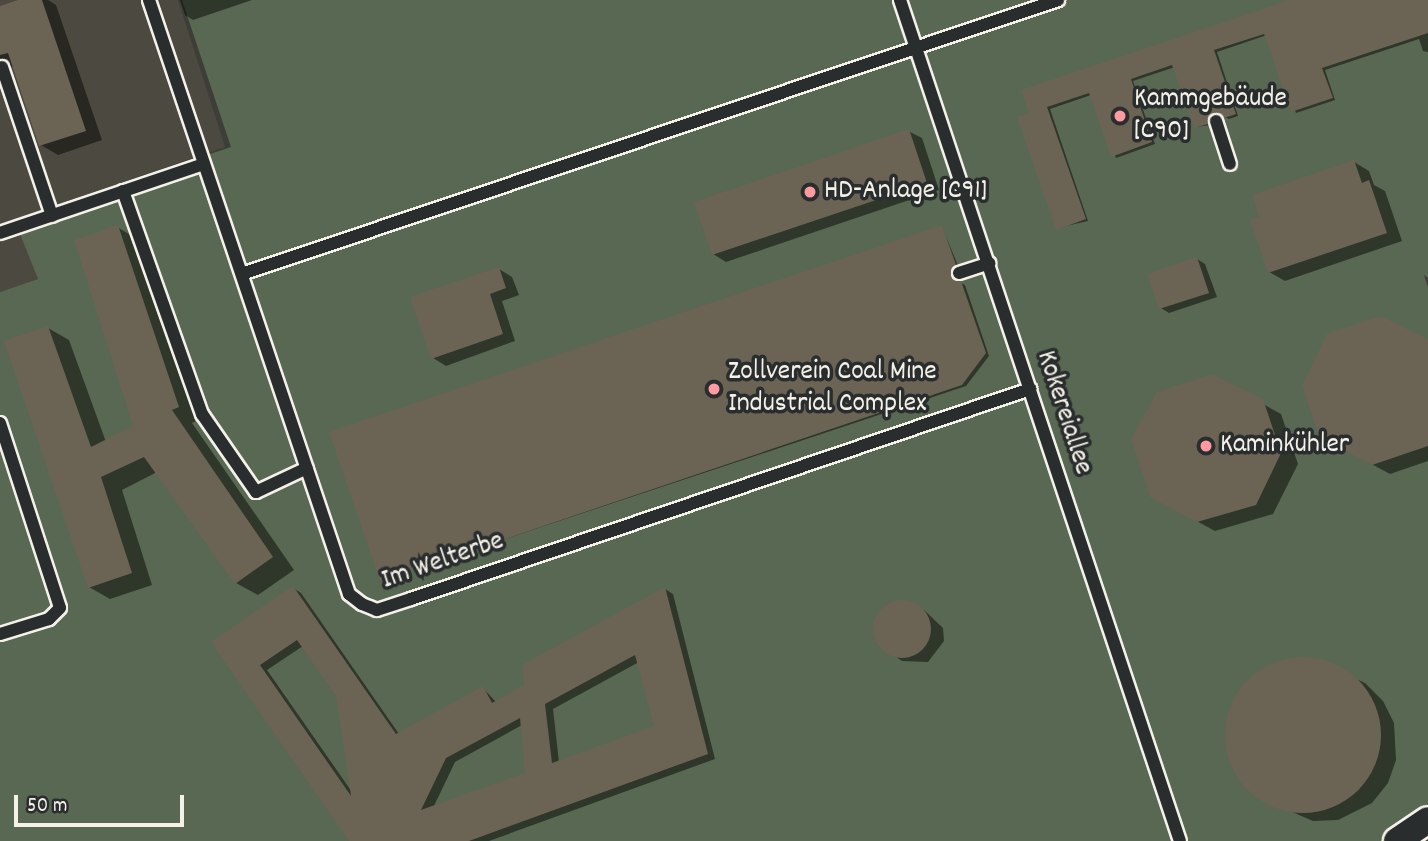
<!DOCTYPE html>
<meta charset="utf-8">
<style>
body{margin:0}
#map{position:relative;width:1428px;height:841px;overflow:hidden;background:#3e3e39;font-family:Dekko,sans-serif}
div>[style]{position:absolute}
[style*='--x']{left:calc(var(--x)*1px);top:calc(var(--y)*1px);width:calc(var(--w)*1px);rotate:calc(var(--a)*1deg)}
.built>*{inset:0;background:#4c4941}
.green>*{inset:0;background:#586852}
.shadow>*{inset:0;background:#0007}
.building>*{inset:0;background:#6b6454}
.round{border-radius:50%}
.roads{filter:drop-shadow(2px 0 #f4f1e8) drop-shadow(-2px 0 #f4f1e8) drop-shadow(0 2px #f4f1e8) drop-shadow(0 -2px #f4f1e8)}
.service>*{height:12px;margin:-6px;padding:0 6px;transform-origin:6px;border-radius:6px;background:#2a2d2e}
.minor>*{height:26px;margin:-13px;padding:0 13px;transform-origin:13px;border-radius:13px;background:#2a2d2e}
.dots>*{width:19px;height:19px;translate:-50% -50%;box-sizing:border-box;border:4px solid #2a2d2e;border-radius:50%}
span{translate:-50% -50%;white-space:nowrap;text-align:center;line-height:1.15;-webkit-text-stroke:7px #2a2d2e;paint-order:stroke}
.poi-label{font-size:28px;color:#f4f1e8}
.left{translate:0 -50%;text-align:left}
.street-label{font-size:28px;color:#f4f1e8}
.scale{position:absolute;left:14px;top:795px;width:170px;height:32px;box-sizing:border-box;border:4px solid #f4f1e8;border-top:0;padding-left:9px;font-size:21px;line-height:24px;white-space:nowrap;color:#f4f1e8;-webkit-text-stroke:5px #2a2d2e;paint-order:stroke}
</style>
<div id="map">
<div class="built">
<div style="clip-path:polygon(0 0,178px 0,225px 147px,15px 219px,38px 279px,0 292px)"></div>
</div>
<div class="green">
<div style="clip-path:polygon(182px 0,1428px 0,1428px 278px,1424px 275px,1428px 287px,1428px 811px,1388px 841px,0 841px,0 292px,38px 279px,14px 219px,231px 147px)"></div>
</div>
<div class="shadow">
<div style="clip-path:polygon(24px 0,48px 0,56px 5px,102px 140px,58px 155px,41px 145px,14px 66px,0 70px,0 8px)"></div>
<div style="clip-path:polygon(180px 0,252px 0,193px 20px,185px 15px)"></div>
<div style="clip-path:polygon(1294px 0,1428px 0,1428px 52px,1423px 51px,1419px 39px,1325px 70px,1335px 100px,1296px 113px,1267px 35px,1217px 52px,1238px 116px,1229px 119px,1217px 114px,1211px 125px,1195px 127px,1175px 67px,1133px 81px,1155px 144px,1116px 158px,1091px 95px,1050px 109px,1088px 221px,1057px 228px,1019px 118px)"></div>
<div style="clip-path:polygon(908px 131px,922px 138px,939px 190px,726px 262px,713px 254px)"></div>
<div style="clip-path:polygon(1354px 162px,1369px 171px,1374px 185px,1385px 191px,1402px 241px,1285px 281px,1269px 272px,1262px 218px)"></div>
<div style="clip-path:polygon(117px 227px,139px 240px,200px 419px,192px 423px,294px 570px,258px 595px,236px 583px,157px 472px,122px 490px,152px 585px,110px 599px,89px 587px,48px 328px,69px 340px,106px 442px,135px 427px)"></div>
<div style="clip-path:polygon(942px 227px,959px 268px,953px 279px,965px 285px,989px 356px,966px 386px,381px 580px)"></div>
<div style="clip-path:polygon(1197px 259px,1205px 264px,1217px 297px,1169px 313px,1161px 308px)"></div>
<div style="clip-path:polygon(499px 269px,512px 277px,519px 295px,502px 301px,515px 341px,446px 366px,433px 358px)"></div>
<div style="clip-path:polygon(1428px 341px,1428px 461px,1390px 474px,1338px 446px)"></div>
<div style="clip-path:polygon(1263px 404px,1281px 414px,1298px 464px,1273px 514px,1215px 531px,1169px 506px)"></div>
<div style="clip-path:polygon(evenodd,293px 588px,301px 593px,399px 734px,483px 688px,496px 702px,526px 686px,665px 589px,673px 594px,715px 759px,489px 841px,351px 841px,214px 643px,293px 588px,303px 646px,338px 696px,352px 792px,267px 670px,303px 646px,293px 588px,639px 662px,656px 728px,559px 762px,553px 709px,639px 662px,293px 588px,522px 725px,527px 774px,433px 808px,455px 762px,522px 725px)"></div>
<div style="clip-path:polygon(897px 601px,924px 610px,943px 628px,944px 641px,928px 662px,902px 661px,878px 644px,876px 618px)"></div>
<div style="clip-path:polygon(1312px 659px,1365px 683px,1383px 701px,1394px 723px,1396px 760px,1388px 783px,1372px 803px,1338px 820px,1313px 821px,1271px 803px,1242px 779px,1230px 757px,1227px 732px,1237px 696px,1253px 677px,1274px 664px)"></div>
</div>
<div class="building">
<div style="clip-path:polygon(18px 0,42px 0,86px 131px,39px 146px,8px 53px,0 55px,0 6px)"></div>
<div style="clip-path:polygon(1289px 0,1428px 0,1428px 33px,1322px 68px,1333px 98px,1291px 112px,1264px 34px,1214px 50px,1236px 114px,1224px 118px,1213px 113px,1208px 124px,1194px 128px,1172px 65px,1131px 79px,1152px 142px,1111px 157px,1089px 93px,1047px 107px,1086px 219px,1056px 230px,1017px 117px,1029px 113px,1021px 90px)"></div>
<div style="clip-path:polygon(909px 129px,927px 183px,712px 255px,694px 202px)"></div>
<div style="clip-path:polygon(1354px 160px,1362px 183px,1369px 180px,1387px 233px,1268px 273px,1250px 220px,1259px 217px,1252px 195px)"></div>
<div style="clip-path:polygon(118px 225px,179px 407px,172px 410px,273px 557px,235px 584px,144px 457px,101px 477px,132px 573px,88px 588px,4px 341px,48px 326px,91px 447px,133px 426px,74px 240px)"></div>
<div style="clip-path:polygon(942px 225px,956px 265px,951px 275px,961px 281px,986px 353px,962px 385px,380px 581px,329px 432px)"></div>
<div style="clip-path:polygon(1197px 257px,1209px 293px,1159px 309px,1147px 274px)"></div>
<div style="clip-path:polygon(499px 267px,506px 288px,490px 294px,503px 334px,431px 359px,410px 297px)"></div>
<div style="clip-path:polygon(1381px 316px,1428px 339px,1428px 446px,1372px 465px,1319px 437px,1302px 385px,1327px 334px)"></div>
<div style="clip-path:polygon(1212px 374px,1263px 399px,1281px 453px,1256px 505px,1197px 522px,1150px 497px,1131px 439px,1157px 392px)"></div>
<div style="clip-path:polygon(evenodd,293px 586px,396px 734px,483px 686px,492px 703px,524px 685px,522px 665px,665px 587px,708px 754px,469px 841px,349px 841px,211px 642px,293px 586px,297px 640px,336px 696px,351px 796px,260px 665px,297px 640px,293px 586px,635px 655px,654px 726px,552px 763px,545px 704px,635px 655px,293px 586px,520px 718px,525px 773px,421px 810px,446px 758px,520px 718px)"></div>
<div class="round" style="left:873px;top:600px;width:58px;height:58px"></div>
<div class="round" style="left:1225px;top:657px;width:156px;height:156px"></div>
</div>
<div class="roads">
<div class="service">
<div style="--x:149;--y:0;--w:627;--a:71.39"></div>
<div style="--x:349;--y:594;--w:16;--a:38"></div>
<div style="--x:362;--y:604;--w:16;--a:22"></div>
<div style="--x:377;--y:610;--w:36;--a:-18"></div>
<div style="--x:411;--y:599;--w:654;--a:-18.74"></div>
<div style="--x:900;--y:0;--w:886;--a:71.59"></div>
<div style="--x:2;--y:67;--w:157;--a:71.4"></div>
<div style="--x:1216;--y:121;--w:45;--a:72"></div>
<div style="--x:123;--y:191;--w:237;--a:70.5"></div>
<div style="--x:202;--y:414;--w:95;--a:55.3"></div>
<div style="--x:256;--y:492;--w:56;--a:-25.2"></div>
<div style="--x:0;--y:233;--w:215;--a:-18.7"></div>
<div style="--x:959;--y:273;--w:32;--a:-18"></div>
<div style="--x:242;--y:274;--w:861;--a:-18.56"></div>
<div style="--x:0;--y:423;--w:194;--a:72"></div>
<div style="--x:60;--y:608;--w:16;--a:135"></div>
<div style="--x:49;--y:619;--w:51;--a:163"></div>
</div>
<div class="minor">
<div style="--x:1397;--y:841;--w:37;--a:-34"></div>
</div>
</div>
<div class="dots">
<div style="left:1120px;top:116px;background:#ff9aa2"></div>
<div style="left:810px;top:192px;background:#ff9aa2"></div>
<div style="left:714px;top:389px;background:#ff9aa2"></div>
<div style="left:1206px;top:446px;background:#ff9aa2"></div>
</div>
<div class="poi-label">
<span class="left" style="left:1134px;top:116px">Kammgebäude<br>[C90]</span>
<span class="left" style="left:824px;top:192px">HD-Anlage [C91]</span>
<span class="left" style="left:728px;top:389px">Zollverein Coal Mine<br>Industrial Complex</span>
<span class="left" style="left:1220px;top:446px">Kaminkühler</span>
</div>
<div class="street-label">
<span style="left:1063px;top:413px;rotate:72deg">Kokereiallee</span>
<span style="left:443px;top:562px;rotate:-19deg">Im Welterbe</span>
</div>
<div class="scale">50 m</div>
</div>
